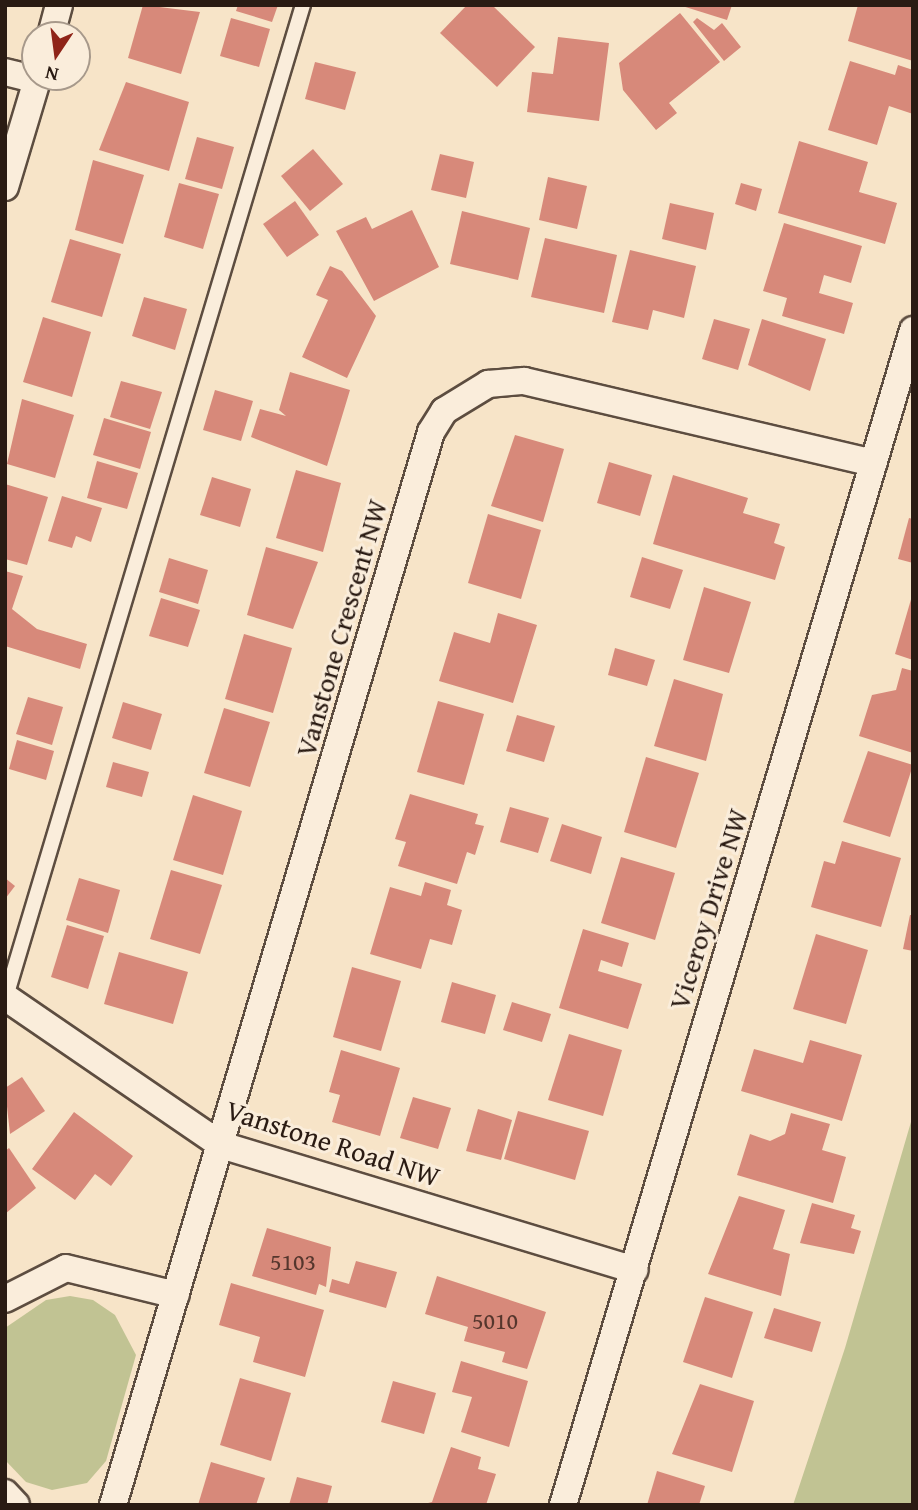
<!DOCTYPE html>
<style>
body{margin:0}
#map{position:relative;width:918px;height:1510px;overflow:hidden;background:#f7e4c8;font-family:"Gentium Book Plus",serif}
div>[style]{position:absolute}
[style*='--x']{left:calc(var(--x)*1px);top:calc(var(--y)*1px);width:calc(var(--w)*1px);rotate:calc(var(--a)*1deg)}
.green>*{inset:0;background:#c1c393}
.building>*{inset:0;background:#d7897a}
.roads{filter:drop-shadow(2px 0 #5d4d40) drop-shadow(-2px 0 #5d4d40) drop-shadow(0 2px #5d4d40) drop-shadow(0 -2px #5d4d40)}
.lane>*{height:14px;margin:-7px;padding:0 7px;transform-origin:7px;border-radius:7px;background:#faeddb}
.street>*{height:26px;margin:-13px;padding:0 13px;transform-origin:13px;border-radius:13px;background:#faeddb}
span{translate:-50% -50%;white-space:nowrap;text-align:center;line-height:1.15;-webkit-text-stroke:6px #faeddb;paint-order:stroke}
.number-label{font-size:24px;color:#55362d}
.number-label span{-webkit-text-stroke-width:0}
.street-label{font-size:28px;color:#2a1b13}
.frame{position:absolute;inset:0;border:7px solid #2a1b13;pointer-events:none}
.north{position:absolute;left:21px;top:21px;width:70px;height:70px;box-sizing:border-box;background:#faeddb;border:2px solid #a7998b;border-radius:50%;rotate:193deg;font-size:19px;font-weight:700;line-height:28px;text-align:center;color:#2a1b13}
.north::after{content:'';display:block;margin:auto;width:24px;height:32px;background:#8f2418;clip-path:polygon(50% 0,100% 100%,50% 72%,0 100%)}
</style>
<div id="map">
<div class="green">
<div style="clip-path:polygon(913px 1115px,913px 1505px,793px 1505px,845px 1348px)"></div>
<div style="clip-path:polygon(70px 1296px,93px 1300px,115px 1315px,136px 1355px,106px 1461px,87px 1483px,52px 1490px,26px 1482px,5px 1460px,5px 1328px,46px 1300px)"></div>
</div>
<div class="building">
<div style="clip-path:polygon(143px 5px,200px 12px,181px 74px,128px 58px)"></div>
<div style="clip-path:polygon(238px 5px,278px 5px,272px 22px,236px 11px)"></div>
<div style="clip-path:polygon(467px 5px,492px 5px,535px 47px,497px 87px,440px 33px)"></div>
<div style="clip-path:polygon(679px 5px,732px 5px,727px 20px)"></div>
<div style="clip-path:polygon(858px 5px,913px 5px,913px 61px,848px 41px)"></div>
<div style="clip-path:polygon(680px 13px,720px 62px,669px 103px,677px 113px,656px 130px,623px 90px,619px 63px)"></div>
<div style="clip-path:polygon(231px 18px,270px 29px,259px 67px,220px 56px)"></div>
<div style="clip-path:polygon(697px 18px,714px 30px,722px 23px,741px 47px,724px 61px,693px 22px)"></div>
<div style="clip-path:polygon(558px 37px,609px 43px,599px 121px,527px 112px,532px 72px,553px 74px)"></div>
<div style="clip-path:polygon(850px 61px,895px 75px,898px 65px,913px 70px,913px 114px,889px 106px,877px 145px,828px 130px)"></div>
<div style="clip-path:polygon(315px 62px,356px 72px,345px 110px,305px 99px)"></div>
<div style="clip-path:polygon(126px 82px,189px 102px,169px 171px,99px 150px)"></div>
<div style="clip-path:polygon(197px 137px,234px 147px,222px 189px,185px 179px)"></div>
<div style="clip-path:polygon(799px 141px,868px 162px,859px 192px,897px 203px,885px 244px,778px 213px)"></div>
<div style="clip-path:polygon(313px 149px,343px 184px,310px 211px,281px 176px)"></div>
<div style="clip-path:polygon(440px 154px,474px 162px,466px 198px,431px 190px)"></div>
<div style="clip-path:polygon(93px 160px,144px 175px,123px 244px,75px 230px)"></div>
<div style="clip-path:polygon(548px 177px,587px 186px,577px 229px,539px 220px)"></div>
<div style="clip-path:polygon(179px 183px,219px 194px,203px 249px,164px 237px)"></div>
<div style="clip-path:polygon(741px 183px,762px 189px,756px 211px,735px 204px)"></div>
<div style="clip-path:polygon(295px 201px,319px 235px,287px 257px,263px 224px)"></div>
<div style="clip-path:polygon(670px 203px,714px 213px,706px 250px,662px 239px)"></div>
<div style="clip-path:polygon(412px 210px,439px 267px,374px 301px,336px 231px,366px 217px,372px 229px)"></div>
<div style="clip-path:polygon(462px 211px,530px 228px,518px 280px,450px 264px)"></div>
<div style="clip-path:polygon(784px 223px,862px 246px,851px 283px,824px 275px,819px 293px,853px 303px,844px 334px,782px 316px,787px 298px,763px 291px)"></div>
<div style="clip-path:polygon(545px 238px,617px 255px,604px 313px,531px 297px)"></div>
<div style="clip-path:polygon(70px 239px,121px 254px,102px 317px,51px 302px)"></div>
<div style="clip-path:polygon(630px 250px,696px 266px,684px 318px,653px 310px,648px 330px,612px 322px)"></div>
<div style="clip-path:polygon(330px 266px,342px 271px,376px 316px,347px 378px,302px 357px,328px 300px,316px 295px)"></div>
<div style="clip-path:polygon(144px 297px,187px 309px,175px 350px,132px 336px)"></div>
<div style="clip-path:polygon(43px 317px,91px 332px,72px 397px,23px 382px)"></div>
<div style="clip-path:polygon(714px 319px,750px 329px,738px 370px,702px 359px)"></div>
<div style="clip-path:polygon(762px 319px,826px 339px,810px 391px,748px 365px)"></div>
<div style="clip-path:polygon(290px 372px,350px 390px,327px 466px,251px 437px,260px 409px,286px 416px,279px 410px)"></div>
<div style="clip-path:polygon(121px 381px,162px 392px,150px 429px,110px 417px)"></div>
<div style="clip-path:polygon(215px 390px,253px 401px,241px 441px,203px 430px)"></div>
<div style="clip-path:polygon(22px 399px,74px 415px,55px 478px,7px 464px)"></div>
<div style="clip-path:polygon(104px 418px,151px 432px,140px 469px,93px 455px)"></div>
<div style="clip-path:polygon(515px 435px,564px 449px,543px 522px,491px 506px)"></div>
<div style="clip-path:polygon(97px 461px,138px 473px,127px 509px,87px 498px)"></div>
<div style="clip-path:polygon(609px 462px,652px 475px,640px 516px,597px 503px)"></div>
<div style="clip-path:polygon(296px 470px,341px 483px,323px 552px,276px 538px)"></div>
<div style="clip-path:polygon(673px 475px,748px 498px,743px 513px,780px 524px,774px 543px,785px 547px,775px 580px,653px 544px)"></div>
<div style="clip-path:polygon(212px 477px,251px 489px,240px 527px,200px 515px)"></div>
<div style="clip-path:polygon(5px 484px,48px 497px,27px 565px,5px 559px)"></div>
<div style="clip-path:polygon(62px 496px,102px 508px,91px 542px,76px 536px,72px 548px,48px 541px)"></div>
<div style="clip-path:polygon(488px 514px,541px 530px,521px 599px,468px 583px)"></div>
<div style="clip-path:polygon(909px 518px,913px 519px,913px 563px,898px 559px)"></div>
<div style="clip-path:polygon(266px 547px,318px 562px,293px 629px,247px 615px)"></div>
<div style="clip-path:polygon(642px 557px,683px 570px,670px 609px,630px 597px)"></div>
<div style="clip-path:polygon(169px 558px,208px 570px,198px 604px,159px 592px)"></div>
<div style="clip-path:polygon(5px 571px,23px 576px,12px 609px,37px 629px,87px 644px,80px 669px,5px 646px)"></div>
<div style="clip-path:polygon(704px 587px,751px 602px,729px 673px,683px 660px)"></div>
<div style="clip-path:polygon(912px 596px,913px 596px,913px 660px,895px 654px)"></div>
<div style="clip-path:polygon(161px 598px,200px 610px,188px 647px,149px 636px)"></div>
<div style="clip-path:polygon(498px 613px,537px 625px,513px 703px,439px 681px,454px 632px,490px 643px)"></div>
<div style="clip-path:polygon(244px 634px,292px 648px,273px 713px,225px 699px)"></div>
<div style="clip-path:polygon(615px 648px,655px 660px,647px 686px,608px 675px)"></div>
<div style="clip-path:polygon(902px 668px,913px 671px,913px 753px,859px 736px,872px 695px,896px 690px)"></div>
<div style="clip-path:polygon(674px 679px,723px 694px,706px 761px,654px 746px)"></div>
<div style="clip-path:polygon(28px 697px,63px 707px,52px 745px,16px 734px)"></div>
<div style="clip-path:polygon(438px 701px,484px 714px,464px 785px,417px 772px)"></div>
<div style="clip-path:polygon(123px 702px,162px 714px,151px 750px,112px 738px)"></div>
<div style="clip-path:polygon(224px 708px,270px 722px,250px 787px,204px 773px)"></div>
<div style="clip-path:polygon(517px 715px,555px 726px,544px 762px,506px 751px)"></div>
<div style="clip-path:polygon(17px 740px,54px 751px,46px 780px,9px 769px)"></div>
<div style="clip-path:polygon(868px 751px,913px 765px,890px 837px,843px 822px)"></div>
<div style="clip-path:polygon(646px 757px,699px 773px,676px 848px,624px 832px)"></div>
<div style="clip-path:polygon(113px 762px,149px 772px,142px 797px,106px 787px)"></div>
<div style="clip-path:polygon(410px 794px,478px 814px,475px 824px,484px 826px,475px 855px,467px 852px,457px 884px,398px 866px,406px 842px,395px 839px)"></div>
<div style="clip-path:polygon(193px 795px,242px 811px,223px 875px,173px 860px)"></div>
<div style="clip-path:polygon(510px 807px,549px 818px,538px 853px,500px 842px)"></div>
<div style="clip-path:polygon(562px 824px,602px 837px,591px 874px,550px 861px)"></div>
<div style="clip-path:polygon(842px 841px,901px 858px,881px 927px,811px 907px,824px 861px,835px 864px)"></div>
<div style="clip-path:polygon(621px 857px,675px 873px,655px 940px,601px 923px)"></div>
<div style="clip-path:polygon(171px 870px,222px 885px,200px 954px,150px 939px)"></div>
<div style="clip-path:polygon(5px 878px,15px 886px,5px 899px)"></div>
<div style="clip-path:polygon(79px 878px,120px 890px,108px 933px,66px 920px)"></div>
<div style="clip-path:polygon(425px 882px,451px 890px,447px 905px,462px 910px,452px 945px,430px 939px,421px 969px,370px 954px,390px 887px,421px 896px)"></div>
<div style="clip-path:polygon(910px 915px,913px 915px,913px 951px,903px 949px)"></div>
<div style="clip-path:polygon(67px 925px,104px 936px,88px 989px,51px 977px)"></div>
<div style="clip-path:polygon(583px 929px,629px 943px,622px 967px,601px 960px,598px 971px,642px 984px,628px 1029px,559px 1008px)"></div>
<div style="clip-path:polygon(816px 934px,868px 950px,846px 1024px,793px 1009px)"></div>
<div style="clip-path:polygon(119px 952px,188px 972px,173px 1024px,104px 1004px)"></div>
<div style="clip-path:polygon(352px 967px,401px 981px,381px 1051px,333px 1037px)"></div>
<div style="clip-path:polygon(452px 982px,496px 995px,485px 1034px,441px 1022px)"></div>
<div style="clip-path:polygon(512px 1002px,551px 1014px,542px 1042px,503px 1030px)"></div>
<div style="clip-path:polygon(569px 1034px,622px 1050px,603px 1116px,548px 1100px)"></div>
<div style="clip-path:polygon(810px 1040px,862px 1055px,842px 1121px,741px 1091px,754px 1049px,803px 1063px)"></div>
<div style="clip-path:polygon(341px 1050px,400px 1068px,380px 1136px,332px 1122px,340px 1095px,329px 1092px)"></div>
<div style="clip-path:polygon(22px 1077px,45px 1111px,10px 1134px,5px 1088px)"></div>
<div style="clip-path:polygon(413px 1097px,451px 1108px,438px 1149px,400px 1138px)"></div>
<div style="clip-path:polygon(478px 1109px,512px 1120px,501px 1160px,466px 1151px)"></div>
<div style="clip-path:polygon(518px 1111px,589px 1131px,575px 1180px,504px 1159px)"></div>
<div style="clip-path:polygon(74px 1112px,133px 1156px,111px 1186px,95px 1174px,75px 1200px,32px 1169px)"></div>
<div style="clip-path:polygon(791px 1113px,830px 1124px,822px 1150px,846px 1157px,833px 1203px,737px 1175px,750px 1134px,770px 1141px,785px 1134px)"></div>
<div style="clip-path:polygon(9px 1148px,36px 1188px,5px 1214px,5px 1151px)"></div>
<div style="clip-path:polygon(739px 1196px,785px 1210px,773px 1249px,790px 1254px,781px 1296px,708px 1274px)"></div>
<div style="clip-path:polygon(812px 1203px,855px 1215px,851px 1228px,861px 1231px,854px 1254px,800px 1243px)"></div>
<div style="clip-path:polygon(267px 1228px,331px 1247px,326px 1287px,319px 1284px,316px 1295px,252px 1276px)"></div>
<div style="clip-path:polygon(356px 1261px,397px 1272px,386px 1308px,329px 1292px,332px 1279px,349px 1284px)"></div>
<div style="clip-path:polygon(437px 1276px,546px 1312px,527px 1369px,502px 1362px,505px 1352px,464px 1341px,468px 1327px,425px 1314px)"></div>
<div style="clip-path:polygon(231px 1283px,324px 1310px,305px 1377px,253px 1362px,260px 1337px,219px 1325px)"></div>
<div style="clip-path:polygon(705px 1297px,753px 1312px,732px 1378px,683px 1362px)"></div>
<div style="clip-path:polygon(774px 1308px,821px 1322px,812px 1352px,764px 1338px)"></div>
<div style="clip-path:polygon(461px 1361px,528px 1381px,509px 1447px,461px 1432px,472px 1397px,452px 1392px)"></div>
<div style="clip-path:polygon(240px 1378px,291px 1393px,271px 1461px,220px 1445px)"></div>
<div style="clip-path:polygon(393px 1381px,436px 1393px,424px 1434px,381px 1422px)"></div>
<div style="clip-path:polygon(700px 1384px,754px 1401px,732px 1472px,672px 1454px)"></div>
<div style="clip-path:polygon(451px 1447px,481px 1457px,478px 1469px,496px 1474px,486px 1505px,420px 1505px,432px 1502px)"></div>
<div style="clip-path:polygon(211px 1462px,265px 1478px,256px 1505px,198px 1505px)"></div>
<div style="clip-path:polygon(657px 1471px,705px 1486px,699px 1505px,647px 1505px)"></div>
<div style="clip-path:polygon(297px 1477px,332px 1486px,327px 1505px,289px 1505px)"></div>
</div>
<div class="roads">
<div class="lane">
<div style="--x:5;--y:1000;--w:1039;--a:-73.33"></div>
</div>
<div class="street">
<div style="--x:51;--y:35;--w:31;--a:-75"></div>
<div style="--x:5;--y:72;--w:33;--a:14"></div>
<div style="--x:5;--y:187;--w:115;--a:-73.3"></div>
<div style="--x:5;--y:997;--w:262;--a:34.4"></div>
<div style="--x:221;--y:1145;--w:432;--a:16.8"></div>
<div style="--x:5;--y:1299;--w:68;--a:-26.9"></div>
<div style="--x:66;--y:1268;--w:113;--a:13.8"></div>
<div style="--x:5;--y:1493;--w:16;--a:47"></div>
<div style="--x:113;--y:1505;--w:1119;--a:-73.49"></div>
<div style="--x:431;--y:432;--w:25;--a:-58"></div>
<div style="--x:444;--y:411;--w:52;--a:-31.5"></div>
<div style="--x:488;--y:384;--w:36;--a:-5"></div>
<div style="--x:524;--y:381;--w:359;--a:13.2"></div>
<div style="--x:563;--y:1505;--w:1226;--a:-73.41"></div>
</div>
</div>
<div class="number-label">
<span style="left:293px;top:1262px">5103</span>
<span style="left:495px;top:1321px">5010</span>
</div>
<div class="street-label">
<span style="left:341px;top:628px;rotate:-74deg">Vanstone Crescent NW</span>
<span style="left:708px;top:909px;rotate:-73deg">Viceroy Drive NW</span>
<span style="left:333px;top:1143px;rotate:18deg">Vanstone Road NW</span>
</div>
<div class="frame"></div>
<div class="north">N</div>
</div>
